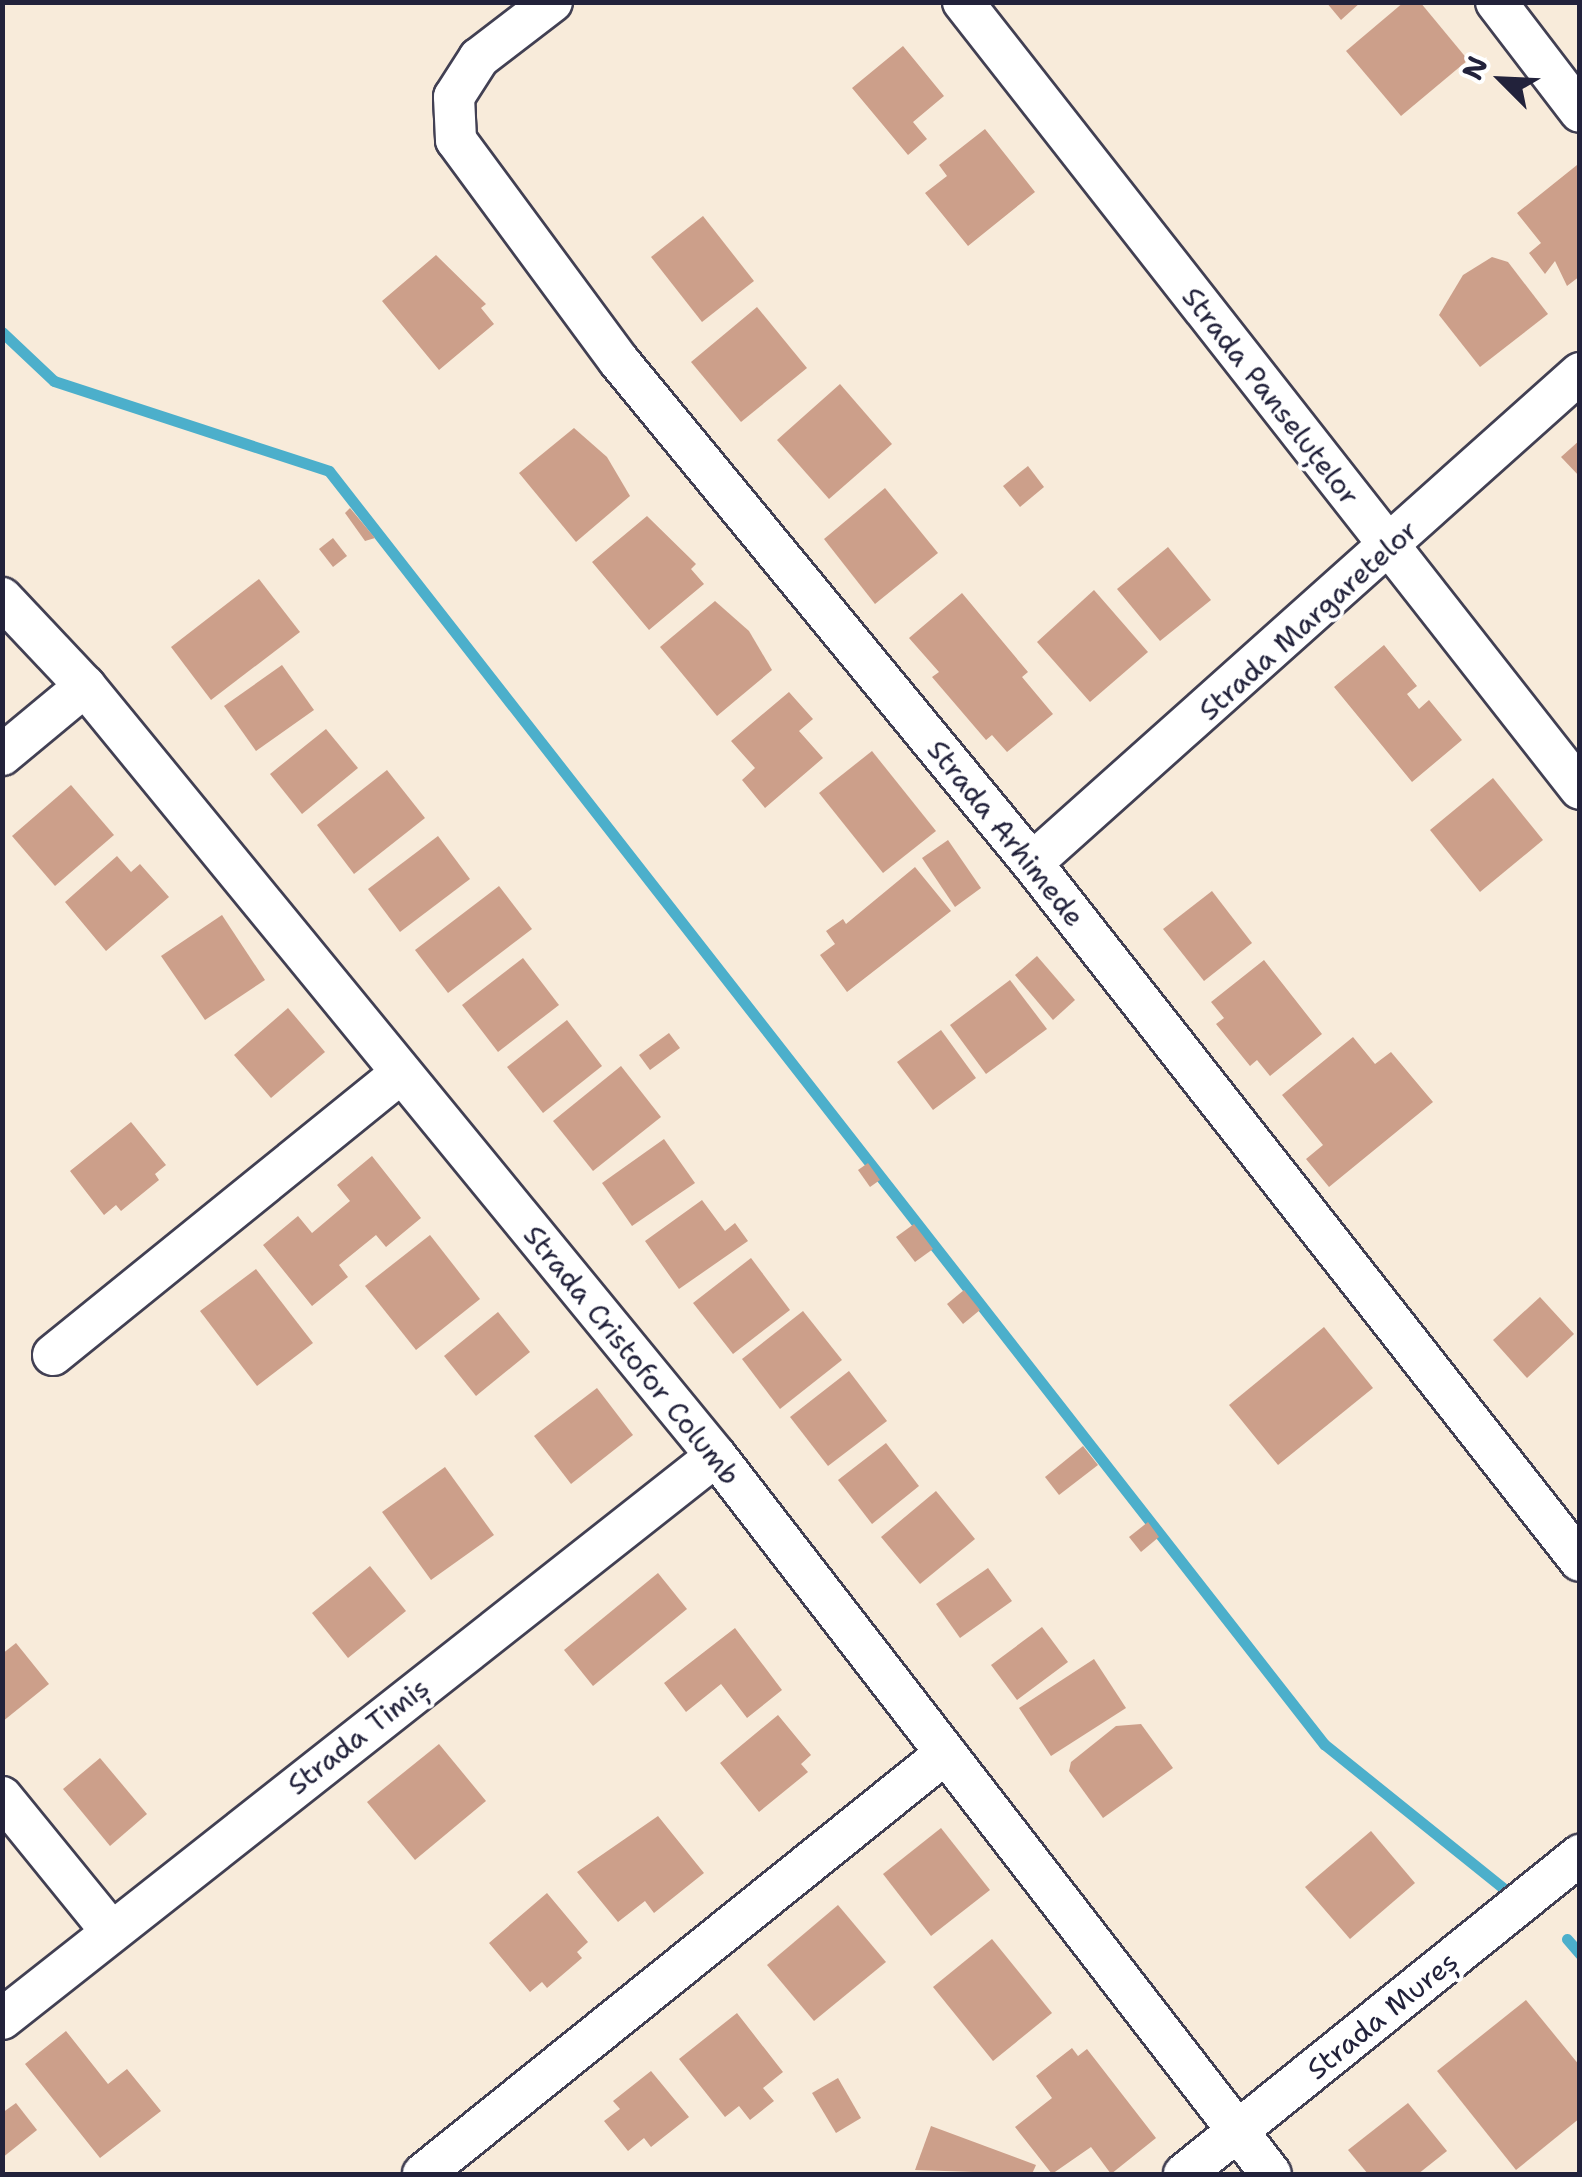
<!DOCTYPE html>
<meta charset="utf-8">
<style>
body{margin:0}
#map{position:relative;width:1582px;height:2177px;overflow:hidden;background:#f8ebda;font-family:"Shantell Sans",sans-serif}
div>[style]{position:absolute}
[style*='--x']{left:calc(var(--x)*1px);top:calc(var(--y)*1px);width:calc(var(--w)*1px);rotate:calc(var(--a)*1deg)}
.stream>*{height:11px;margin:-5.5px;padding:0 5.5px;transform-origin:5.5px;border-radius:5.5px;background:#4cafcb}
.building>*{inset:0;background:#cc9f8a}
.roads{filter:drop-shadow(2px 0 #424053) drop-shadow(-2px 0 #424053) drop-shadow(0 2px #424053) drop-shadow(0 -2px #424053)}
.minor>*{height:40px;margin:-20px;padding:0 20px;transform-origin:20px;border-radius:20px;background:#fff}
span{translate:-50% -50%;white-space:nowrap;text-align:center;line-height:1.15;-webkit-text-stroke:8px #fff;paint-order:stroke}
.street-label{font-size:28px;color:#22223b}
.frame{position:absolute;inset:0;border:5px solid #22223b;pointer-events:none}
.north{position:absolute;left:1452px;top:30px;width:100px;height:100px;-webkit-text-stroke:8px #fff;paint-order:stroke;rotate:294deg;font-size:28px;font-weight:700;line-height:40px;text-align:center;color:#22223b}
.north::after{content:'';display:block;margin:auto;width:35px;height:45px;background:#22223b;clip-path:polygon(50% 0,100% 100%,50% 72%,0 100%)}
</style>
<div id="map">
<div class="stream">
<div style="--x:2;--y:332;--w:71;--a:43.3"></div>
<div style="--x:54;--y:381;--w:289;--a:18.1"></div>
<div style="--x:329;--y:471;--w:1616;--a:51.99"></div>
<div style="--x:1324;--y:1744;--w:241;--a:38.8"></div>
<div style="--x:1567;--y:1939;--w:20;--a:49"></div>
</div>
<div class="building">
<div style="clip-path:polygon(1326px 2px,1361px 2px,1341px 20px)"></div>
<div style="clip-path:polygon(1404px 2px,1420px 2px,1468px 60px,1401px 116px,1346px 51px)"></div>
<div style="clip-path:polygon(903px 46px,944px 96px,913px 122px,927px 139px,908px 155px,852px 88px)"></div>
<div style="clip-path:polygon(985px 129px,1035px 192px,968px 246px,925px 193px,947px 176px,939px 165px)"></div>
<div style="clip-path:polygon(1577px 165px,1580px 276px,1567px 286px,1555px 261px,1545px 274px,1529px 253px,1541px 243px,1517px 213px)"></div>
<div style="clip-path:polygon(703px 216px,754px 281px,702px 322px,651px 257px)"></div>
<div style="clip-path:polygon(436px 255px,486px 304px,481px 308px,494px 324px,439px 370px,382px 301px)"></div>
<div style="clip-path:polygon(1492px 257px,1508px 262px,1548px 314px,1480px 367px,1439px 315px,1463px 275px)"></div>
<div style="clip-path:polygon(757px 307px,807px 368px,741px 422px,691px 362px)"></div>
<div style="clip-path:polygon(840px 384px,892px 444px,829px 499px,777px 440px)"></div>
<div style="clip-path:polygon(574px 428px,607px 457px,630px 496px,576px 542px,519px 473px)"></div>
<div style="clip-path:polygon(1580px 440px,1580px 477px,1561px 457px)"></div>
<div style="clip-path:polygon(1028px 466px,1044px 487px,1020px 507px,1003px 486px)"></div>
<div style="clip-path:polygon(885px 488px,938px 553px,875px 604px,824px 539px)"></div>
<div style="clip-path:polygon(350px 508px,375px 538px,365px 541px,345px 513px)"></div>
<div style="clip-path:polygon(647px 516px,696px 564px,691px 569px,704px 584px,649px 630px,592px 562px)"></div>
<div style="clip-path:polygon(333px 538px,347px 556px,333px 567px,319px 549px)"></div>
<div style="clip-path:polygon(1168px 547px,1211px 600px,1160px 641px,1117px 589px)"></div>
<div style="clip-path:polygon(259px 579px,300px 632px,211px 700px,171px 647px)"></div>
<div style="clip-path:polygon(1094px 590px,1148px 652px,1090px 702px,1037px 642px)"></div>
<div style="clip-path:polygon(962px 593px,1028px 672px,1022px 677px,1053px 714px,1007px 752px,992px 735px,986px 740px,932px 677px,939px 672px,909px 638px)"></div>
<div style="clip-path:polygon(715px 601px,749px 631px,772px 670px,717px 716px,660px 647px)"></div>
<div style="clip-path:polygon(1384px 645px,1417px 686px,1407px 694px,1419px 709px,1429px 700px,1462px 740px,1412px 782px,1334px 687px)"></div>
<div style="clip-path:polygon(282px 665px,314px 710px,256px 751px,224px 706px)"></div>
<div style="clip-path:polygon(789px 692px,813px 719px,799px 731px,823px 758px,765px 808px,742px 780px,755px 768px,731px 741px)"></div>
<div style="clip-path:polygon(326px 729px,358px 768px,302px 814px,270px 774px)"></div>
<div style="clip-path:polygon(872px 751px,936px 831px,883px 873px,819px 793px)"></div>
<div style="clip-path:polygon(387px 770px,425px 818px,354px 874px,317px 825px)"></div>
<div style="clip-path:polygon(1493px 778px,1543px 840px,1480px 892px,1430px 830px)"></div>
<div style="clip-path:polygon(71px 785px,114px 835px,55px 886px,12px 836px)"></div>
<div style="clip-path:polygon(438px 836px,470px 879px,400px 932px,368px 889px)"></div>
<div style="clip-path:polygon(948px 840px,981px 888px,955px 907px,922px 858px)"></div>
<div style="clip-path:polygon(117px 856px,131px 872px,140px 864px,169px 897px,106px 951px,65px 902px)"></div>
<div style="clip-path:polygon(915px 867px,951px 911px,847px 992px,820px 955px,835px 944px,826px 931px,843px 919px,846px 924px)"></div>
<div style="clip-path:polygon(499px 886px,532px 929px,448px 993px,415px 950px)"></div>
<div style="clip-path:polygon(1212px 891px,1252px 943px,1204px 981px,1163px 929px)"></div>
<div style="clip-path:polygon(222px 915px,265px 980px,205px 1020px,161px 956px)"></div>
<div style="clip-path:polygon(1037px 956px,1075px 1000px,1053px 1020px,1015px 975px)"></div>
<div style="clip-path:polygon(523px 958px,559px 1005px,498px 1052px,462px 1005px)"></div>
<div style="clip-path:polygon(1264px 960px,1322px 1034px,1270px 1076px,1257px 1060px,1250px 1066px,1216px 1024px,1224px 1018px,1211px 1002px)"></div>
<div style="clip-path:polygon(1010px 980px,1047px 1029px,986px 1074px,950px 1025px)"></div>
<div style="clip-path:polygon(288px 1008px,325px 1052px,271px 1098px,234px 1055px)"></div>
<div style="clip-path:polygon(567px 1020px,602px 1066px,543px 1113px,507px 1067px)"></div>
<div style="clip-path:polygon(941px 1030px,976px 1078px,933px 1110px,897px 1062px)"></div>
<div style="clip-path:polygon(669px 1033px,680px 1048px,650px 1070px,639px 1055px)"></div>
<div style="clip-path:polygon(1353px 1037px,1375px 1064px,1391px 1052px,1433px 1102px,1329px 1187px,1306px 1159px,1323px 1145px,1282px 1095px)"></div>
<div style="clip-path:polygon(621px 1066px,661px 1117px,593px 1171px,553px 1121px)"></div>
<div style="clip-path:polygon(131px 1122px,166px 1165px,155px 1174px,159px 1180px,121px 1211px,116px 1205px,104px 1215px,70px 1171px)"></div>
<div style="clip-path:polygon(664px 1139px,695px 1183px,632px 1226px,602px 1183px)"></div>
<div style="clip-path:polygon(372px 1156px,421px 1218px,386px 1247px,376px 1235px,339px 1265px,348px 1277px,312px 1306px,263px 1245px,298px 1216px,312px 1233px,350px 1201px,337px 1185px)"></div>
<div style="clip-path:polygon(868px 1163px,880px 1180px,870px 1187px,858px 1170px)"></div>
<div style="clip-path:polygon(702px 1200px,725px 1231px,735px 1223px,748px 1241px,679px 1289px,645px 1241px)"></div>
<div style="clip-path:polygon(914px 1224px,933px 1249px,915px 1262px,896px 1237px)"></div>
<div style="clip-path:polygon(430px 1235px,480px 1299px,416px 1350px,365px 1286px)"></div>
<div style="clip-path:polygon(751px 1258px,790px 1310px,733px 1354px,693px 1303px)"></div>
<div style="clip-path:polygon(256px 1269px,313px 1343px,257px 1386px,200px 1311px)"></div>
<div style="clip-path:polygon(964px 1290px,980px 1310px,963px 1324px,947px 1304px)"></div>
<div style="clip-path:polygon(1540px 1297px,1574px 1334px,1527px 1378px,1493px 1340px)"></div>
<div style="clip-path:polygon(803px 1311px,842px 1360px,780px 1409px,742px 1359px)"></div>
<div style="clip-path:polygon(498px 1312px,530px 1352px,476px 1396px,444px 1356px)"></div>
<div style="clip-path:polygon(1324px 1327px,1373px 1388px,1278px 1465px,1229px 1405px)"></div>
<div style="clip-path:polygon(849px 1371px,887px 1421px,828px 1466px,790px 1417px)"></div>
<div style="clip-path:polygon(597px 1388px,633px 1435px,571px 1484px,534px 1436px)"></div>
<div style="clip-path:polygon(886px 1443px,919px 1486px,872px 1524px,838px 1480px)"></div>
<div style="clip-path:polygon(1083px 1446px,1098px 1465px,1059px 1495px,1045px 1477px)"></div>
<div style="clip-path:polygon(445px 1467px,494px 1535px,431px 1580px,382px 1512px)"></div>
<div style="clip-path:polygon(936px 1491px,975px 1539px,920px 1584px,881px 1537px)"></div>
<div style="clip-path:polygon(1148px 1522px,1159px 1537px,1141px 1552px,1129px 1537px)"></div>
<div style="clip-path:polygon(370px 1566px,406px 1611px,348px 1658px,312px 1613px)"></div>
<div style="clip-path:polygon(988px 1568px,1012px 1601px,960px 1638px,936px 1604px)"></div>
<div style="clip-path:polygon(658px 1573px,687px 1609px,593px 1686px,564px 1650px)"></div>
<div style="clip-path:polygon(1042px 1627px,1068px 1662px,1017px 1700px,991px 1665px)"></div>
<div style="clip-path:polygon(735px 1628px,782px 1690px,747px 1718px,721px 1684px,686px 1712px,664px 1683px)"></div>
<div style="clip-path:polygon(16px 1643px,49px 1684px,2px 1722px,2px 1654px)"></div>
<div style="clip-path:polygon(1094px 1659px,1126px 1708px,1051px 1756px,1019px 1708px)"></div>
<div style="clip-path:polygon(778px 1715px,811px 1755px,801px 1764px,808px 1772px,759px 1812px,720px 1763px)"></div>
<div style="clip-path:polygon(1141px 1724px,1173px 1768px,1103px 1818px,1069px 1771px,1071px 1762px,1116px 1726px)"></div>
<div style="clip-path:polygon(439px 1744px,486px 1801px,415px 1860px,367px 1802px)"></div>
<div style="clip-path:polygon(100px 1758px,147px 1814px,110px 1846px,63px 1789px)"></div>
<div style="clip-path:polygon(658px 1816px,704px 1873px,654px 1913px,645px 1901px,618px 1922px,577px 1872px)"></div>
<div style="clip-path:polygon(941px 1828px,990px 1890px,931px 1936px,883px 1874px)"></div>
<div style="clip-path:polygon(1371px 1831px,1415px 1883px,1350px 1939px,1305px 1887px)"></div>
<div style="clip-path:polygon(547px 1893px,588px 1942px,577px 1952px,582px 1958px,547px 1988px,542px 1982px,530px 1992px,489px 1943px)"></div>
<div style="clip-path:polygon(838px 1905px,886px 1962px,814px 2021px,767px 1965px)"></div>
<div style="clip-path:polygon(992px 1939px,1052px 2013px,993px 2061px,933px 1987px)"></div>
<div style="clip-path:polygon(1526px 2000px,1580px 2066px,1580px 2118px,1516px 2170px,1437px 2071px)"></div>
<div style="clip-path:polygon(737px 2013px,783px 2072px,763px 2088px,774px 2101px,750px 2120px,739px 2106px,725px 2117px,679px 2059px)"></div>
<div style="clip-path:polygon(66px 2031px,108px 2084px,127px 2069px,161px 2111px,100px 2158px,25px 2064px)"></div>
<div style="clip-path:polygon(1072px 2048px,1078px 2056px,1087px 2049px,1156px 2138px,1111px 2174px,1091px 2147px,1052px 2174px,1015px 2127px,1052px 2098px,1036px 2076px)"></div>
<div style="clip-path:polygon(651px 2071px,689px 2117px,651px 2147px,644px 2138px,628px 2151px,604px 2121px,620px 2109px,613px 2101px)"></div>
<div style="clip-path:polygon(838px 2078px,861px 2118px,836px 2133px,812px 2093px)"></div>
<div style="clip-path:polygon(16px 2103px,37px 2130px,2px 2158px,2px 2113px)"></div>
<div style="clip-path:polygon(1408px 2103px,1447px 2151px,1418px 2174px,1368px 2174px,1348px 2150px)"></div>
<div style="clip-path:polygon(931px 2126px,1036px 2165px,1032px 2174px,915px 2170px)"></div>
</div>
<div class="roads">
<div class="minor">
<div style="--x:552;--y:2;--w:92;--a:142.5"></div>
<div style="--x:479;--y:58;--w:46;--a:122.7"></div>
<div style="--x:454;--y:97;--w:43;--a:87.3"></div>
<div style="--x:456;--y:140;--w:275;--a:53.6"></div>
<div style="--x:619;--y:361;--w:650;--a:50.56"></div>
<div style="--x:1032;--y:863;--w:887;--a:51.86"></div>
<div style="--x:963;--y:2;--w:1000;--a:51.9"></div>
<div style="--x:1496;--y:2;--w:138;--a:52.6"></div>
<div style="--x:2;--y:598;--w:121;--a:46.7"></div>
<div style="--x:85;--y:686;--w:996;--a:50.67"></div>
<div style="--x:716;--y:1456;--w:907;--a:52.3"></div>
<div style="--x:2;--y:755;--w:108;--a:-39.7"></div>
<div style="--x:1032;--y:863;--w:735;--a:-41.8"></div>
<div style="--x:53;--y:1355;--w:448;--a:-39"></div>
<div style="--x:2;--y:1797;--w:171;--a:50.9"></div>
<div style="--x:2;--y:2019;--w:909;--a:-38.26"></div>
<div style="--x:423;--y:2174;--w:671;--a:-38.83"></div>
<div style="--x:1184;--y:2174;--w:509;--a:-38.85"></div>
</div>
</div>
<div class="street-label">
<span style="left:1271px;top:396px;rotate:52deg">Strada Panseluțelor</span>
<span style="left:1308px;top:620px;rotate:-42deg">Strada Margaretelor</span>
<span style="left:1006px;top:833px;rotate:51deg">Strada Arhimede</span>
<span style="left:632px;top:1355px;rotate:51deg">Strada Cristofor Columb</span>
<span style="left:358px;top:1736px;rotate:-38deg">Strada Timiș</span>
<span style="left:1382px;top:2015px;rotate:-39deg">Strada Mureș</span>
</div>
<div class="frame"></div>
<div class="north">N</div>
</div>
